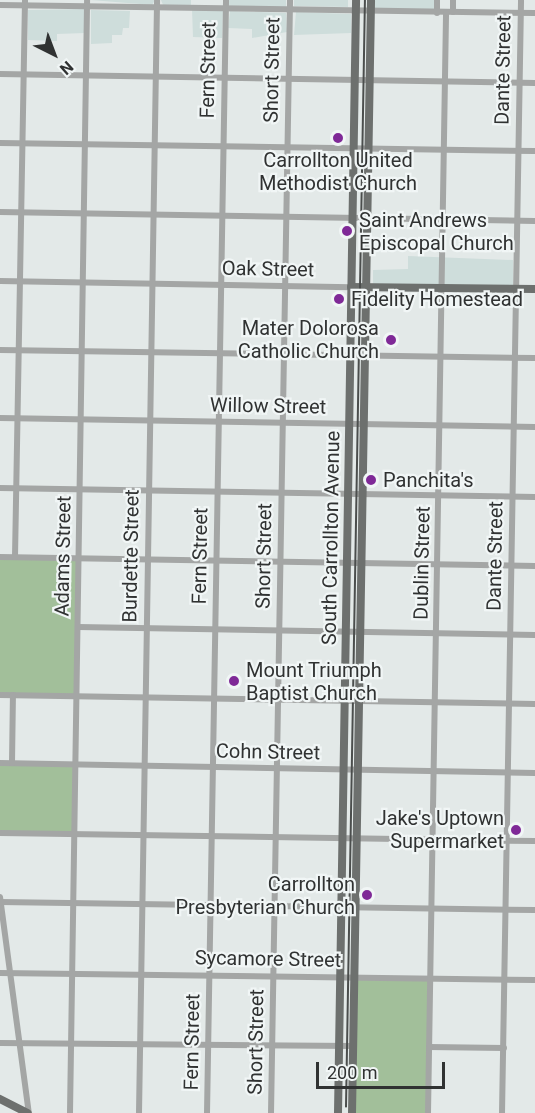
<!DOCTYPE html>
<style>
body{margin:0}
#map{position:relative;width:535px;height:1113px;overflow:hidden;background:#e3e9e8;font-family:Roboto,sans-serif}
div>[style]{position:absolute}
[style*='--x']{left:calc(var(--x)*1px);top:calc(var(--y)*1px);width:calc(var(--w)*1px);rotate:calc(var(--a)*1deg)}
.built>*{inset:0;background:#cedddb}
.green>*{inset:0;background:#a2bf9a}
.minor>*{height:6px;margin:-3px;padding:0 3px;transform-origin:3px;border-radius:3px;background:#a4a6a5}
.major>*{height:8px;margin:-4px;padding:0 4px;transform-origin:4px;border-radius:4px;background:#6d706e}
.tram>*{height:1.5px;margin:-0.75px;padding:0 0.75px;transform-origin:0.75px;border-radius:0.75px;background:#4b4e4d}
.dots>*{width:16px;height:16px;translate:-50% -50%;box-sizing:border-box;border:3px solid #f1f6f6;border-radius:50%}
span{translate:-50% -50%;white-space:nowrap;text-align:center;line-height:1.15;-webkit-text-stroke:4.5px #f1f6f6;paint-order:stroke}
.street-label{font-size:20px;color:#303232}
.poi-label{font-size:20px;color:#303232}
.left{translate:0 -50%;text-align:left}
.right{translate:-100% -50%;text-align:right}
.north{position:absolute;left:24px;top:24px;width:60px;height:60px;-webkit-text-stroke:4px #f1f6f6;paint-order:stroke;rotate:138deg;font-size:16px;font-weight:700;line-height:24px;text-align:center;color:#303232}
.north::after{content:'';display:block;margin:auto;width:21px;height:27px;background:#303232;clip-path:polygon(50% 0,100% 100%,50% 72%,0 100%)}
.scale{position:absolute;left:316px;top:1062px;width:129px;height:27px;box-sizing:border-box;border:3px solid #303232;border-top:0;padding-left:8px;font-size:18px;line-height:21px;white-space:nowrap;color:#303232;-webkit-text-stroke:4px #f1f6f6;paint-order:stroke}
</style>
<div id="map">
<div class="built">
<div style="clip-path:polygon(91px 0,155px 0,152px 5px)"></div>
<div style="clip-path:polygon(161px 0,191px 0,191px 6px,163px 5px)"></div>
<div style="clip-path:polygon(228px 0,286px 0,286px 7px,234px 7px,228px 5px)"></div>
<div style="clip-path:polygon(294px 0,348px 0,348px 7px,294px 6px)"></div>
<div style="clip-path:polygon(371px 0,439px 0,439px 12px,370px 11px)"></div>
<div style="clip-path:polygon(86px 9px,85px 33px,57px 34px,57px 41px,28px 40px,28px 10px)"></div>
<div style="clip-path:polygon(192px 9px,223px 10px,222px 38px,193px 37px)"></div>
<div style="clip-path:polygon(91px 10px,130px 11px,129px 28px,123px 28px,122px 35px,112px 35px,112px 43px,91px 44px)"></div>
<div style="clip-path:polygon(230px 11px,286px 13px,287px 32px,252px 38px,252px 29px,228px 28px)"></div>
<div style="clip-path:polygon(296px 12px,351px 14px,351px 33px,294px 35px)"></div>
<div style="clip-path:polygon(408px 256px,513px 260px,513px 285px,373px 284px,373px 270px,408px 269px)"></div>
</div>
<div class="green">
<div style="clip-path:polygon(0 558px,81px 558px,77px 696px,0 695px)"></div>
<div style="clip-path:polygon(0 764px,76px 765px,74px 834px,0 833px)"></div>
<div style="clip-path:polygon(355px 977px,431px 978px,428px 1113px,352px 1113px)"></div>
</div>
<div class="minor">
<div style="--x:0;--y:5;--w:535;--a:0.86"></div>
<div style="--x:453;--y:12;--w:12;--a:-90"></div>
<div style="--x:437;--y:13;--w:13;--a:-90"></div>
<div style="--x:0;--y:74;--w:535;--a:0.96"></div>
<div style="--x:0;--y:143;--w:535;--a:0.86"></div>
<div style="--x:0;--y:212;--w:535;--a:0.96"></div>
<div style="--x:0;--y:281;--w:351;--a:1"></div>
<div style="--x:0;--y:350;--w:535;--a:0.86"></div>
<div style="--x:0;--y:418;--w:535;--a:0.96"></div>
<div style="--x:0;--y:488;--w:535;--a:0.96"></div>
<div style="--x:0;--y:557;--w:535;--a:0.96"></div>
<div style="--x:15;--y:557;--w:557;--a:-88.97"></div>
<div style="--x:78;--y:627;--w:457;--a:1"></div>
<div style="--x:0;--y:695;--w:535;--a:0.96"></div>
<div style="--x:0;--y:763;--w:535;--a:1.07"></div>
<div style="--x:12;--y:763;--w:68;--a:-89.2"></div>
<div style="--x:0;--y:833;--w:535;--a:0.86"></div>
<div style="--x:0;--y:897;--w:218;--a:82.4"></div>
<div style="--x:0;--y:902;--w:535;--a:0.86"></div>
<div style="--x:0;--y:973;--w:535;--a:0.75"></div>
<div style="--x:0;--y:1043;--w:354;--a:0.5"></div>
<div style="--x:429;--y:1047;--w:75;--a:0.8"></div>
<div style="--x:70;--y:1113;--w:1113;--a:-89.12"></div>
<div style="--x:139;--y:1113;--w:1113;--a:-89.07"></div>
<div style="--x:207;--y:1113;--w:1113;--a:-89.02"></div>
<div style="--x:271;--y:1113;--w:1113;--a:-89.02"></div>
<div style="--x:428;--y:1113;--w:1100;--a:-89.06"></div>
<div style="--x:502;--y:1113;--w:1113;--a:-89.02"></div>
</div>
<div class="major">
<div style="--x:351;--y:287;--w:184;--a:0.6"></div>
<div style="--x:0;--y:1099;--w:31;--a:27"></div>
<div style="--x:338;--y:1113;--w:1113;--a:-89.07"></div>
<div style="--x:352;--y:1113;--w:1113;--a:-89.02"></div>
</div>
<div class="tram">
<div style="--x:346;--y:1107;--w:1107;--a:-89.02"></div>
</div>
<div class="dots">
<div style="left:338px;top:138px;background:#7f2997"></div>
<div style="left:347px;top:231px;background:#7f2997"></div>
<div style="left:339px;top:299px;background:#7f2997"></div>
<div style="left:391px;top:340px;background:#7f2997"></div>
<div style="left:371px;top:480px;background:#7f2997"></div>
<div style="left:234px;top:681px;background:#7f2997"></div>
<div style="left:516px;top:830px;background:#7f2997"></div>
<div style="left:367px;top:895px;background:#7f2997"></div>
</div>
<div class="street-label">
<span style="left:208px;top:70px;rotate:-89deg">Fern Street</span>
<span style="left:272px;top:70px;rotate:-89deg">Short Street</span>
<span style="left:503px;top:70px;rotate:-89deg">Dante Street</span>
<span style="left:268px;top:269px;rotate:1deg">Oak Street</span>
<span style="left:268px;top:406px;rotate:1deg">Willow Street</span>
<span style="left:331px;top:538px;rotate:-89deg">South Carrollton Avenue</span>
<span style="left:63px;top:556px;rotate:-89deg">Adams Street</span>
<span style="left:131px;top:556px;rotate:-89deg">Burdette Street</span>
<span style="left:200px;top:556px;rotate:-89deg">Fern Street</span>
<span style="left:264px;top:556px;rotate:-89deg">Short Street</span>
<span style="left:495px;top:556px;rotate:-89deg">Dante Street</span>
<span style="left:422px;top:563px;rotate:-89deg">Dublin Street</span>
<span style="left:268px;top:752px;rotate:1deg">Cohn Street</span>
<span style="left:268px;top:959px;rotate:1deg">Sycamore Street</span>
<span style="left:192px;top:1042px;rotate:-89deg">Fern Street</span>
<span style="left:256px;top:1042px;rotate:-89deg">Short Street</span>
</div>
<div class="poi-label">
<span style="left:338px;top:172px">Carrollton United<br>Methodist Church</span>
<span class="left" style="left:359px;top:232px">Saint Andrews<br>Episcopal Church</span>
<span class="left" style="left:351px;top:299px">Fidelity Homestead</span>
<span class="right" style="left:379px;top:340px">Mater Dolorosa<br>Catholic Church</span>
<span class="left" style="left:383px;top:480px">Panchita's</span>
<span class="left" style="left:246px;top:682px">Mount Triumph<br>Baptist Church</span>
<span class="right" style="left:504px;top:830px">Jake's Uptown<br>Supermarket</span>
<span class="right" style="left:355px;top:896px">Carrollton<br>Presbyterian Church</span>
</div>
<div class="north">N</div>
<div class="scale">200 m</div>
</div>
